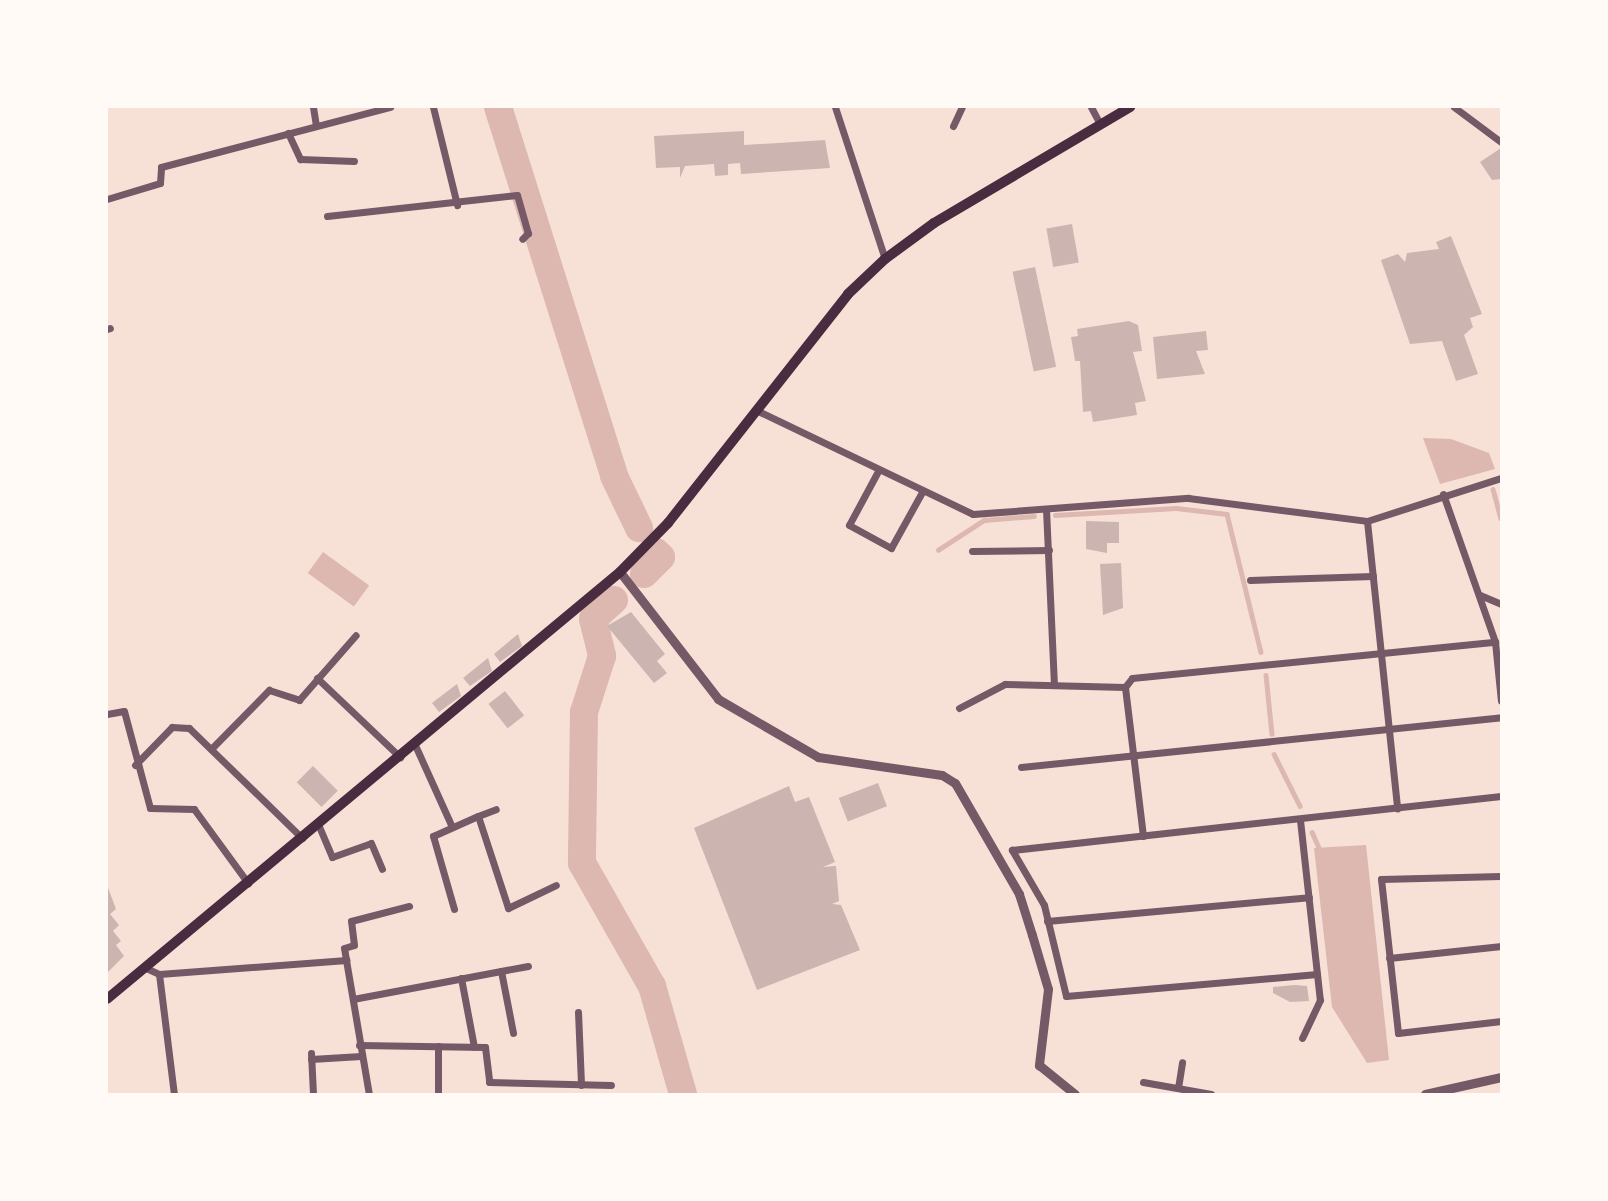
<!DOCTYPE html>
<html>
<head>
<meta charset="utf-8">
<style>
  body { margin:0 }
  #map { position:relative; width:1608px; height:1201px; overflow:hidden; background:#f7e1d7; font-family:Arial,sans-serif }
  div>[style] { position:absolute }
  .water>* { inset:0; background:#dcb8b0; transform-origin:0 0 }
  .stream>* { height:4.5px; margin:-2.25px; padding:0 2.25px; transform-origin:2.25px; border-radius:2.25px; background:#dcb8b0 }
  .river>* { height:28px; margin:-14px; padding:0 14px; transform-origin:14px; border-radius:14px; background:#dcb8b0 }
  .building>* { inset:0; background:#ccb4b1; transform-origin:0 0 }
  .minor>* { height:7px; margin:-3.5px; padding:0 3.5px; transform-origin:3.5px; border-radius:3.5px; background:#755966 }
  .tertiary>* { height:9px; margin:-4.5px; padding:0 4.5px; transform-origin:4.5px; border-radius:4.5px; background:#755966 }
  .secondary>* { height:10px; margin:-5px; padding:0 5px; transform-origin:5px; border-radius:5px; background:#4a2c40 }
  span { translate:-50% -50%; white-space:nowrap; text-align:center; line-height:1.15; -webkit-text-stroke:7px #fffaf5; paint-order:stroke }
  .frame { position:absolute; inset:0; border:108px solid #fffaf5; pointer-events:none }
</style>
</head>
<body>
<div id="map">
  <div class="water">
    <i style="clip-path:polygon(1423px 438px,1451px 439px,1489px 453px,1495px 469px,1440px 484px)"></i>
    <i style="left:323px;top:552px;width:57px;height:26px;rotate:36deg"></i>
    <i style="clip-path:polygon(1366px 845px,1389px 1060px,1367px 1063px,1332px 1007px,1314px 848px)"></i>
  </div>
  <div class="stream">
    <i style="left:1493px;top:489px;width:30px;rotate:75deg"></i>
    <i style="left:1055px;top:515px;width:121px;rotate:-3.3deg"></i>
    <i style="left:1176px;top:508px;width:51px;rotate:6.7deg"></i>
    <i style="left:1227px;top:514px;width:142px;rotate:76.2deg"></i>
    <i style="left:938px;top:550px;width:55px;rotate:-33.1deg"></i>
    <i style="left:984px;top:520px;width:50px;rotate:-4.6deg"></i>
    <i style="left:1266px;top:675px;width:59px;rotate:84.2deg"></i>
    <i style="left:1274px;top:754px;width:58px;rotate:63.4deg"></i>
    <i style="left:1312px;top:832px;width:17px;rotate:66deg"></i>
  </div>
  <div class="river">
    <i style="left:498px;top:107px;width:387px;rotate:72.5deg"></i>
    <i style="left:614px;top:476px;width:58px;rotate:64.3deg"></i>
    <i style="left:644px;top:574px;width:24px;rotate:-45deg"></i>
    <i style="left:661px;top:557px;width:7px;rotate:-135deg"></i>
    <i style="left:614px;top:600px;width:28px;rotate:138deg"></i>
    <i style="left:593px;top:619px;width:38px;rotate:76deg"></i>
    <i style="left:602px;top:656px;width:59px;rotate:107.8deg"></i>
    <i style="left:584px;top:712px;width:151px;rotate:90.8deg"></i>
    <i style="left:582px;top:863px;width:142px;rotate:60.4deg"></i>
    <i style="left:652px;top:986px;width:112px;rotate:74deg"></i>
  </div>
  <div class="building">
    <i style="clip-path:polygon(744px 131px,744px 145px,825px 140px,830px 168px,741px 174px,740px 163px,728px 164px,728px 175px,715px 176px,714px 164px,685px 166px,680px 178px,680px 167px,656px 168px,654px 136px)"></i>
    <i style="clip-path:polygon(1501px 148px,1501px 179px,1492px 180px,1480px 162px)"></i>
    <i style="left:1072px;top:224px;width:39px;height:26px;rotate:80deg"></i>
    <i style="clip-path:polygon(1451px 236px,1482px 314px,1470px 318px,1473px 327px,1464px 335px,1478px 374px,1456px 381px,1442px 341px,1410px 344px,1381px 260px,1398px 254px,1405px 262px,1407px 253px,1439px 249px,1436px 242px)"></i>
    <i style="left:1035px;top:267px;width:102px;height:23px;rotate:78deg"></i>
    <i style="clip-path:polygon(1129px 321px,1138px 325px,1142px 351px,1133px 352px,1146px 401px,1135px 403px,1137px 415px,1093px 422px,1091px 411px,1083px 412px,1080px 361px,1075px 361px,1071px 337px,1078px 336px,1077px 329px)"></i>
    <i style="clip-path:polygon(1206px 331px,1208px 350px,1196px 351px,1205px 374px,1157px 379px,1153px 337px)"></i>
    <i style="clip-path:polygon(1086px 521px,1119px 522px,1119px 543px,1107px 543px,1107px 553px,1086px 549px)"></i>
    <i style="clip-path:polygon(1121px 563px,1123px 608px,1103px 615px,1100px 564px)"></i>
    <i style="clip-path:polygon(631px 612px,665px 654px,657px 661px,667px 673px,654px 683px,607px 626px)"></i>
    <i style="clip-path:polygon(518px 634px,522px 646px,500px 662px,494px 654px)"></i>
    <i style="clip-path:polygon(488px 658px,492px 671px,470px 686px,463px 678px)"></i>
    <i style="clip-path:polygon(457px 684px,461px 696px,439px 712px,432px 703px)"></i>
    <i style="left:505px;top:691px;width:31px;height:21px;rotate:52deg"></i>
    <i style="left:313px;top:766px;width:35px;height:23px;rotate:45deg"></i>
    <i style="left:878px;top:783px;width:25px;height:42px;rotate:69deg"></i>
    <i style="clip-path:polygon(789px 786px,795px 802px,809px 797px,835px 862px,823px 867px,836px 866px,839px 901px,832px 904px,841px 905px,860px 950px,757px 990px,694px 828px)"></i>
    <i style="clip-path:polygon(107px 885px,116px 909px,110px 914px,119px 925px,113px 931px,121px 941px,116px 945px,124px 956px,107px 973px)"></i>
    <i style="clip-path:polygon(1294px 985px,1307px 986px,1309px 1001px,1290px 1002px,1273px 993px,1273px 987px)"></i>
  </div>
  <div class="minor">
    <i style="left:313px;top:107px;width:19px;rotate:81deg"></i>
    <i style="left:433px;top:107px;width:101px;rotate:76.2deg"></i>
    <i style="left:835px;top:107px;width:160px;rotate:71.8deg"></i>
    <i style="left:1091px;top:107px;width:19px;rotate:62deg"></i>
    <i style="left:1454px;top:107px;width:59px;rotate:36.7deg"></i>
    <i style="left:953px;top:126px;width:21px;rotate:-65deg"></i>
    <i style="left:288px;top:133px;width:29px;rotate:65deg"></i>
    <i style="left:300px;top:159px;width:54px;rotate:2.1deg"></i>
    <i style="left:107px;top:199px;width:55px;rotate:-16.8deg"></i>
    <i style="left:160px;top:183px;width:16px;rotate:-86deg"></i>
    <i style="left:161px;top:167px;width:237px;rotate:-14.7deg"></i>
    <i style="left:327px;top:216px;width:191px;rotate:-6.3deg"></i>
    <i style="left:517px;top:195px;width:40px;rotate:74deg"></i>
    <i style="left:528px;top:233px;width:8px;rotate:135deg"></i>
    <i style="left:107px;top:329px;width:3px;rotate:-18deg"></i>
    <i style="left:760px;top:412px;width:236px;rotate:25.6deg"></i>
    <i style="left:973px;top:514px;width:216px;rotate:-4.3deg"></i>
    <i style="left:1188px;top:498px;width:180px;rotate:7.3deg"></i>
    <i style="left:1367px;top:521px;width:141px;rotate:-17.8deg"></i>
    <i style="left:877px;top:473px;width:59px;rotate:118.3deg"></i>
    <i style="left:849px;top:525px;width:48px;rotate:28.7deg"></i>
    <i style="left:891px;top:548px;width:64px;rotate:-61deg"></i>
    <i style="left:1443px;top:494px;width:157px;rotate:70.6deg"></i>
    <i style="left:1495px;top:642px;width:59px;rotate:84.2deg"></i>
    <i style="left:1046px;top:509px;width:176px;rotate:87.4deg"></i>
    <i style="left:1367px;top:521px;width:289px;rotate:84deg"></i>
    <i style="left:972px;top:551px;width:77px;rotate:-0.7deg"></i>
    <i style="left:1250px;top:580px;width:123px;rotate:-1.9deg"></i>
    <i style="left:1480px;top:595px;width:23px;rotate:23deg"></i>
    <i style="left:317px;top:678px;width:115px;rotate:43.6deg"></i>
    <i style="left:959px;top:708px;width:52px;rotate:-27.6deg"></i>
    <i style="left:1005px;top:684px;width:120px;rotate:1.4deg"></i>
    <i style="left:107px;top:714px;width:17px;rotate:-10deg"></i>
    <i style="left:124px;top:711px;width:100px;rotate:75deg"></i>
    <i style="left:150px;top:808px;width:44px;rotate:1.3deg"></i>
    <i style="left:194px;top:809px;width:92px;rotate:53.9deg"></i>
    <i style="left:415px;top:745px;width:90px;rotate:65.7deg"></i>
    <i style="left:211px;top:749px;width:83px;rotate:-45.5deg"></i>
    <i style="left:269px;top:690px;width:32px;rotate:18deg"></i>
    <i style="left:299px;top:700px;width:86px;rotate:-48.8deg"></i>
    <i style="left:135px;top:765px;width:53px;rotate:-45.8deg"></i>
    <i style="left:172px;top:727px;width:17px;rotate:3deg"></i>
    <i style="left:189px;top:728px;width:158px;rotate:44.2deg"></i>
    <i style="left:1021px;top:767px;width:483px;rotate:-5.9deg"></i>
    <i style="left:478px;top:816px;width:19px;rotate:-21deg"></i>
    <i style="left:1300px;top:820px;width:181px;rotate:83.7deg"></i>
    <i style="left:1320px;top:1000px;width:42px;rotate:115.3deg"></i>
    <i style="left:318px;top:824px;width:36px;rotate:67deg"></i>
    <i style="left:332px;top:857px;width:41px;rotate:-19.7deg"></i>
    <i style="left:371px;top:843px;width:28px;rotate:67deg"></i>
    <i style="left:1143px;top:836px;width:150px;rotate:-96.9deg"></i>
    <i style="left:1125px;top:687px;width:11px;rotate:-52deg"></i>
    <i style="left:1132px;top:678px;width:365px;rotate:-5.7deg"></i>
    <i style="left:1501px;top:876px;width:120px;rotate:178.6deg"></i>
    <i style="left:1381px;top:879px;width:155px;rotate:83.7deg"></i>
    <i style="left:1398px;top:1033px;width:104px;rotate:-6.6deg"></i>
    <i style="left:454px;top:909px;width:76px;rotate:-106deg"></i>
    <i style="left:433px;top:836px;width:49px;rotate:-24deg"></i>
    <i style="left:478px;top:816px;width:97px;rotate:71.9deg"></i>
    <i style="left:508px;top:908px;width:53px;rotate:-25.6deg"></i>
    <i style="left:1047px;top:921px;width:263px;rotate:-5.2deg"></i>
    <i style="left:1389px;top:958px;width:113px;rotate:-6.1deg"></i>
    <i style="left:346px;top:960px;width:12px;rotate:-99deg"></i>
    <i style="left:344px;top:948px;width:10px;rotate:-17deg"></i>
    <i style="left:354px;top:945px;width:24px;rotate:-97deg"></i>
    <i style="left:351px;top:921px;width:60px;rotate:-14.5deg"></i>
    <i style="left:146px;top:968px;width:14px;rotate:25deg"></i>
    <i style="left:159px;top:974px;width:121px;rotate:82.9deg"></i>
    <i style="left:501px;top:971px;width:63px;rotate:79deg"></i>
    <i style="left:159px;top:974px;width:188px;rotate:-4.3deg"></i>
    <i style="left:346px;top:960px;width:136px;rotate:80.3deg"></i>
    <i style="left:1317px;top:974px;width:252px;rotate:175deg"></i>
    <i style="left:1066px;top:996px;width:94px;rotate:-103.6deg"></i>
    <i style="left:1044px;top:905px;width:64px;rotate:-120.2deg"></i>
    <i style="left:1012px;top:850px;width:492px;rotate:-6.3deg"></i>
    <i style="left:461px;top:978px;width:70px;rotate:79.3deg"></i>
    <i style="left:353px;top:999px;width:178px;rotate:-10.7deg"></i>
    <i style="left:578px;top:1012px;width:73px;rotate:87.6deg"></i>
    <i style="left:359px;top:1045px;width:126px;rotate:0.9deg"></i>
    <i style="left:485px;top:1047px;width:35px;rotate:83deg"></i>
    <i style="left:489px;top:1082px;width:122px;rotate:1.4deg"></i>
    <i style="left:438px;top:1046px;width:48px;rotate:90deg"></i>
    <i style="left:311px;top:1053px;width:41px;rotate:87.2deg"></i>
    <i style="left:311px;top:1059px;width:50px;rotate:-3.4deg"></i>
    <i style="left:1143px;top:1082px;width:69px;rotate:10deg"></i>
    <i style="left:1178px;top:1088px;width:26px;rotate:-81deg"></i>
  </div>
  <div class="tertiary">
    <i style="left:620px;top:572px;width:160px;rotate:52.3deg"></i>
    <i style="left:718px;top:699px;width:116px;rotate:30.1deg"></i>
    <i style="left:818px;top:757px;width:125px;rotate:8.3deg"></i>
    <i style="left:942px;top:775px;width:15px;rotate:32deg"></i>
    <i style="left:955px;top:783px;width:128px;rotate:60deg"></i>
    <i style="left:1019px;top:894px;width:43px;rotate:72.4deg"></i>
    <i style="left:1032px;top:935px;width:56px;rotate:73.5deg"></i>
    <i style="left:1048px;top:989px;width:77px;rotate:96.8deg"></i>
    <i style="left:1039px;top:1065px;width:46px;rotate:38.9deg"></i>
    <i style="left:1425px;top:1094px;width:78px;rotate:-12.6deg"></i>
  </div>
  <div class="secondary">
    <i style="left:107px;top:999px;width:667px;rotate:-39.77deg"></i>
    <i style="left:620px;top:572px;width:69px;rotate:-45.6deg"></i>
    <i style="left:668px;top:523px;width:291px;rotate:-51.8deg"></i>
    <i style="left:848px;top:294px;width:51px;rotate:-43.4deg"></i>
    <i style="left:885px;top:259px;width:61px;rotate:-36.3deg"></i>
    <i style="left:934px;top:223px;width:228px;rotate:-30.6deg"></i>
  </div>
  <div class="frame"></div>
</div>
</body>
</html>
